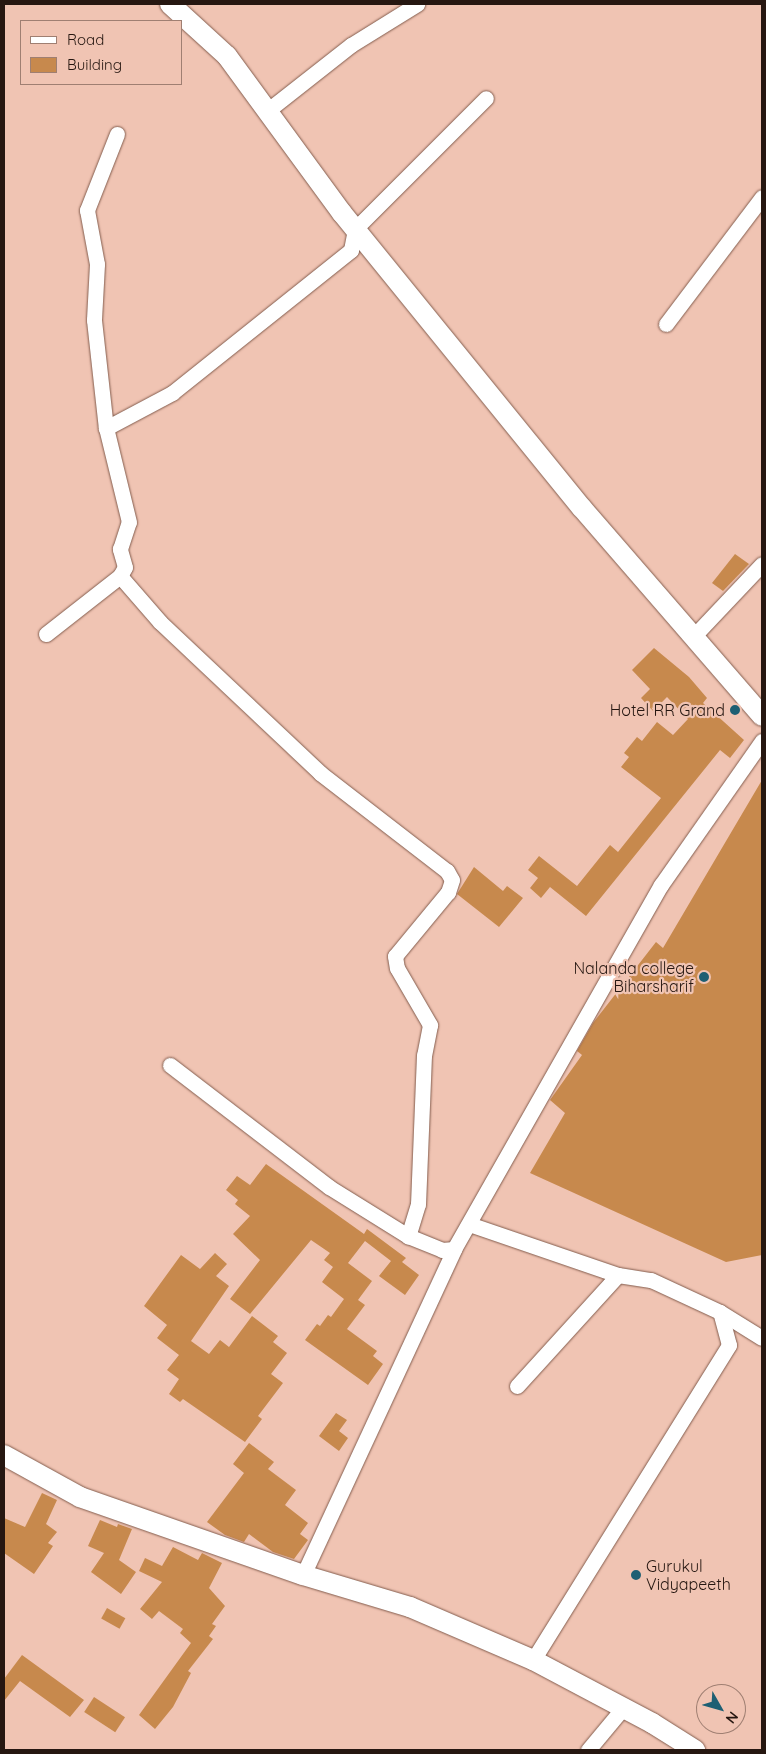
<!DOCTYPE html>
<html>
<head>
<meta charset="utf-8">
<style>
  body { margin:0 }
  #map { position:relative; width:766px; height:1754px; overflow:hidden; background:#f0c4b3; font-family:Quicksand,sans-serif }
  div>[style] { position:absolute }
  .building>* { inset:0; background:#c7894d; transform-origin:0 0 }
  .roads { filter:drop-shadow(0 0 1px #835d4e) drop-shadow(0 0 1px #835d4e) }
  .minor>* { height:15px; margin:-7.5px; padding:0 7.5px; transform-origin:7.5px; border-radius:7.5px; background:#fff }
  .secondary>* { height:20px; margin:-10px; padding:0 10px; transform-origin:10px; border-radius:10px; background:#fff }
  .dots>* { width:14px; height:14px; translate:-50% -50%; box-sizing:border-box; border:2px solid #f0c4b3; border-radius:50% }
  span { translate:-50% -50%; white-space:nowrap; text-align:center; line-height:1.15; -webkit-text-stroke:4.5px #f0c4b3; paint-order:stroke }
  .poi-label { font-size:16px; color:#261711 }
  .right { translate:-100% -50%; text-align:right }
  .left { translate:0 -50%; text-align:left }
  .frame { position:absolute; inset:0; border:5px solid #261711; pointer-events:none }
  .legend { position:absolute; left:20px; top:20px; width:162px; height:65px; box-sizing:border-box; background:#f0c4b3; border:1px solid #9f7f72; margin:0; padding:6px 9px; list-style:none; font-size:15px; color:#261711 }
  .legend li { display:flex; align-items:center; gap:10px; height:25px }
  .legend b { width:25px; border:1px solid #9f7f72 }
  .north { position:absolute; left:696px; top:1684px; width:50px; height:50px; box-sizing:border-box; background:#f0c4b3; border:1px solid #9f7f72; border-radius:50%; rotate:128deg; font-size:14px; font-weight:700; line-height:20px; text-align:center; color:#261711 }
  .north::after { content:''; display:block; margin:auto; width:18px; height:22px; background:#1e5f73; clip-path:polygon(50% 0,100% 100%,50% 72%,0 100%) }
</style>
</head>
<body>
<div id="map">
  <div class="building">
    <i style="clip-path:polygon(735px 554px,749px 564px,723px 591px,712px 583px)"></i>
    <i style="clip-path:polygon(654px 648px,689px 677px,707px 698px,703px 703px,744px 740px,730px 758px,720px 750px,586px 916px,550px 887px,541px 898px,530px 888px,538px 878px,528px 870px,539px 856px,577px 886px,610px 845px,618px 852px,661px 798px,621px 767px,629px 757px,624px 753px,637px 737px,642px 741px,657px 722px,673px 735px,688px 719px,667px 697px,653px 711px,641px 698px,650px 689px,632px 670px)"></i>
    <i style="clip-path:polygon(762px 780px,762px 1255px,726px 1262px,530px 1173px,565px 1113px,550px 1100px,582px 1055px,577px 1051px,593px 1023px,656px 942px,663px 948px)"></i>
    <i style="clip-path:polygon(474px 867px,503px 891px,507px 886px,523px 898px,499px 927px,457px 894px)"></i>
    <i style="clip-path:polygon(266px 1164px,364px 1234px,367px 1229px,406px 1258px,402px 1262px,419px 1275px,405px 1295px,379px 1276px,391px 1261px,365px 1241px,348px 1263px,372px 1281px,358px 1300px,365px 1305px,347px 1329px,377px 1351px,373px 1356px,383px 1364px,368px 1385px,305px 1340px,317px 1324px,320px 1326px,328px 1315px,331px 1317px,344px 1299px,322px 1282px,333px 1267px,324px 1260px,330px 1253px,311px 1240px,250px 1314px,230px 1299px,260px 1260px,233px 1234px,250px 1216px,235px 1204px,238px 1200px,226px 1190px,237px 1176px,250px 1185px)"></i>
    <i style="clip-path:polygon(215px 1253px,227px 1264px,216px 1276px,229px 1286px,191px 1341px,209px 1354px,220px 1340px,229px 1347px,252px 1316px,278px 1336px,273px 1342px,287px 1353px,271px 1374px,283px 1383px,258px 1416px,262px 1419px,245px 1442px,183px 1399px,180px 1402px,169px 1394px,179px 1379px,167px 1370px,179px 1355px,157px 1338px,167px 1325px,144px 1306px,181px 1255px,200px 1269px)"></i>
    <i style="clip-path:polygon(336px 1413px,347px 1420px,339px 1431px,348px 1438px,339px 1451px,319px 1436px)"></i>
    <i style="clip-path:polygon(249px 1443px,274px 1462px,268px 1469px,296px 1490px,285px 1505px,308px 1523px,300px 1534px,308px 1540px,294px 1559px,273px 1552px,249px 1534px,244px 1542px,225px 1535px,207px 1522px,244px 1473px,233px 1464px)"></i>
    <i style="clip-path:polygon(42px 1493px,57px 1500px,46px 1524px,57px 1532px,48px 1543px,53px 1546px,34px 1574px,4px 1553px,4px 1518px,25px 1527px)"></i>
    <i style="clip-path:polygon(100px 1520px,117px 1527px,118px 1524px,132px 1529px,119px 1560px,136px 1572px,121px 1594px,91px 1572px,104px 1553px,88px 1546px)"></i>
    <i style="clip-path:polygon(173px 1547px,198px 1560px,202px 1553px,222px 1563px,209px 1588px,225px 1606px,212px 1624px,216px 1626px,209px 1636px,213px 1639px,188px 1671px,191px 1673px,173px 1707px,155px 1729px,139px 1715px,191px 1643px,180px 1633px,183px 1629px,159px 1611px,152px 1619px,140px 1609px,162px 1582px,139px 1571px,145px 1558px,162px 1566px)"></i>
    <i style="left:107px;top:1608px;width:21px;height:12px;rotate:29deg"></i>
    <i style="clip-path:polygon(22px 1655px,84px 1700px,70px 1717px,20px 1681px,4px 1701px,4px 1679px)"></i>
    <i style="left:94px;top:1697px;width:37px;height:18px;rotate:33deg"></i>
  </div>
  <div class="roads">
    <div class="minor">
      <i style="left:267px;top:111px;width:107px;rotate:-38.2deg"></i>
      <i style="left:351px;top:45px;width:78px;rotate:-31.8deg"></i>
      <i style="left:117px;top:134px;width:82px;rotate:111.5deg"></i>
      <i style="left:87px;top:210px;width:55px;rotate:79.5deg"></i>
      <i style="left:97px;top:264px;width:56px;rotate:93.1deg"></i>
      <i style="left:94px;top:320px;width:109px;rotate:83.7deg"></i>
      <i style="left:106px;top:428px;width:75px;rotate:-27.9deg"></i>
      <i style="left:172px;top:393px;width:229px;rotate:-38.6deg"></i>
      <i style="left:351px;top:250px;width:21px;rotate:-79deg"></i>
      <i style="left:355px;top:229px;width:185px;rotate:-45deg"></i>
      <i style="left:666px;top:324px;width:159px;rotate:-52.9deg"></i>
      <i style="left:120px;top:576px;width:61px;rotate:49deg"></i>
      <i style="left:160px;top:622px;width:220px;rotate:43.3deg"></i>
      <i style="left:320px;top:773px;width:160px;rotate:37.7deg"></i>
      <i style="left:447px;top:871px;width:10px;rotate:61deg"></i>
      <i style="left:452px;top:880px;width:13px;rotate:108deg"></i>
      <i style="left:448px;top:892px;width:83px;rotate:129.6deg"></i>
      <i style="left:395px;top:956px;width:12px;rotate:81deg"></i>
      <i style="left:397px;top:968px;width:66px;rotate:59.9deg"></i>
      <i style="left:430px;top:1025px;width:31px;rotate:101deg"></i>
      <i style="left:424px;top:1055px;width:149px;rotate:92.3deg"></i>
      <i style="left:418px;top:1204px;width:34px;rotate:107deg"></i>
      <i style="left:46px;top:634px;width:94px;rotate:-38.1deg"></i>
      <i style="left:120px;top:576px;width:10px;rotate:-61deg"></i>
      <i style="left:125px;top:567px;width:19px;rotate:-106deg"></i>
      <i style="left:120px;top:549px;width:28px;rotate:-72deg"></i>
      <i style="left:129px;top:522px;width:97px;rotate:-103.7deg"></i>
      <i style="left:693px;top:637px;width:100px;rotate:-46.6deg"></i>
      <i style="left:170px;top:1065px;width:200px;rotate:37.5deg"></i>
      <i style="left:329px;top:1187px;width:93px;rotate:31.8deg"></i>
      <i style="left:408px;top:1236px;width:37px;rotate:22deg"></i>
      <i style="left:442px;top:1250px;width:12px;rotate:-5deg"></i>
      <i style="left:454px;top:1249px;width:419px;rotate:-60.4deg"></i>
      <i style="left:661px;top:885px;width:176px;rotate:-55deg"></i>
      <i style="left:469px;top:1224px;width:157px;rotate:18.9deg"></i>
      <i style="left:618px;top:1275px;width:33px;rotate:9deg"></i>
      <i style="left:651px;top:1280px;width:76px;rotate:24.9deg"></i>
      <i style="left:720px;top:1312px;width:49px;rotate:31.8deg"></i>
      <i style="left:517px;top:1386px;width:150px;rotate:-47.7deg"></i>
      <i style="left:303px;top:1575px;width:359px;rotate:-65.1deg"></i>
      <i style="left:533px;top:1660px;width:371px;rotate:-58.1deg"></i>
      <i style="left:729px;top:1345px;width:34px;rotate:-105deg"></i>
      <i style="left:588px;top:1750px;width:55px;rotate:-50.2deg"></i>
    </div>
    <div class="secondary">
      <i style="left:170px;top:4px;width:77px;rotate:42.4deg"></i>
      <i style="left:227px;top:56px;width:195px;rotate:53.8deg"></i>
      <i style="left:342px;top:213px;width:380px;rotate:50.9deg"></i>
      <i style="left:582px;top:508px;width:275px;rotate:49.1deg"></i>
      <i style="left:4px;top:1455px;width:87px;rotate:28.9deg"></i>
      <i style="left:80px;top:1497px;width:236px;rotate:19.3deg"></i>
      <i style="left:303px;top:1575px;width:112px;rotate:16.7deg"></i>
      <i style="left:410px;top:1607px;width:134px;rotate:23.3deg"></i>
      <i style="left:533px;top:1660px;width:135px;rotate:27.9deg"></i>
      <i style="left:652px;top:1723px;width:51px;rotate:32.1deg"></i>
    </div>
  </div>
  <div class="dots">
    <i style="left:735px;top:710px;background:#1e5f73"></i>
    <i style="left:704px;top:977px;background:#1e5f73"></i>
    <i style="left:636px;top:1575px;background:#1e5f73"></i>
  </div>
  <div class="poi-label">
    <span class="right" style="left:725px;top:710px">Hotel RR Grand</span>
    <span class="right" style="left:694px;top:977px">Nalanda college<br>Biharsharif</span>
    <span class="left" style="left:646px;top:1575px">Gurukul<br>Vidyapeeth</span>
  </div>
  <div class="frame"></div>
  <ul class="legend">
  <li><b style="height:6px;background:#fff"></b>Road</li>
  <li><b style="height:14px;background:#c7894d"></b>Building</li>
  </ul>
  <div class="north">N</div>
</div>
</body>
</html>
